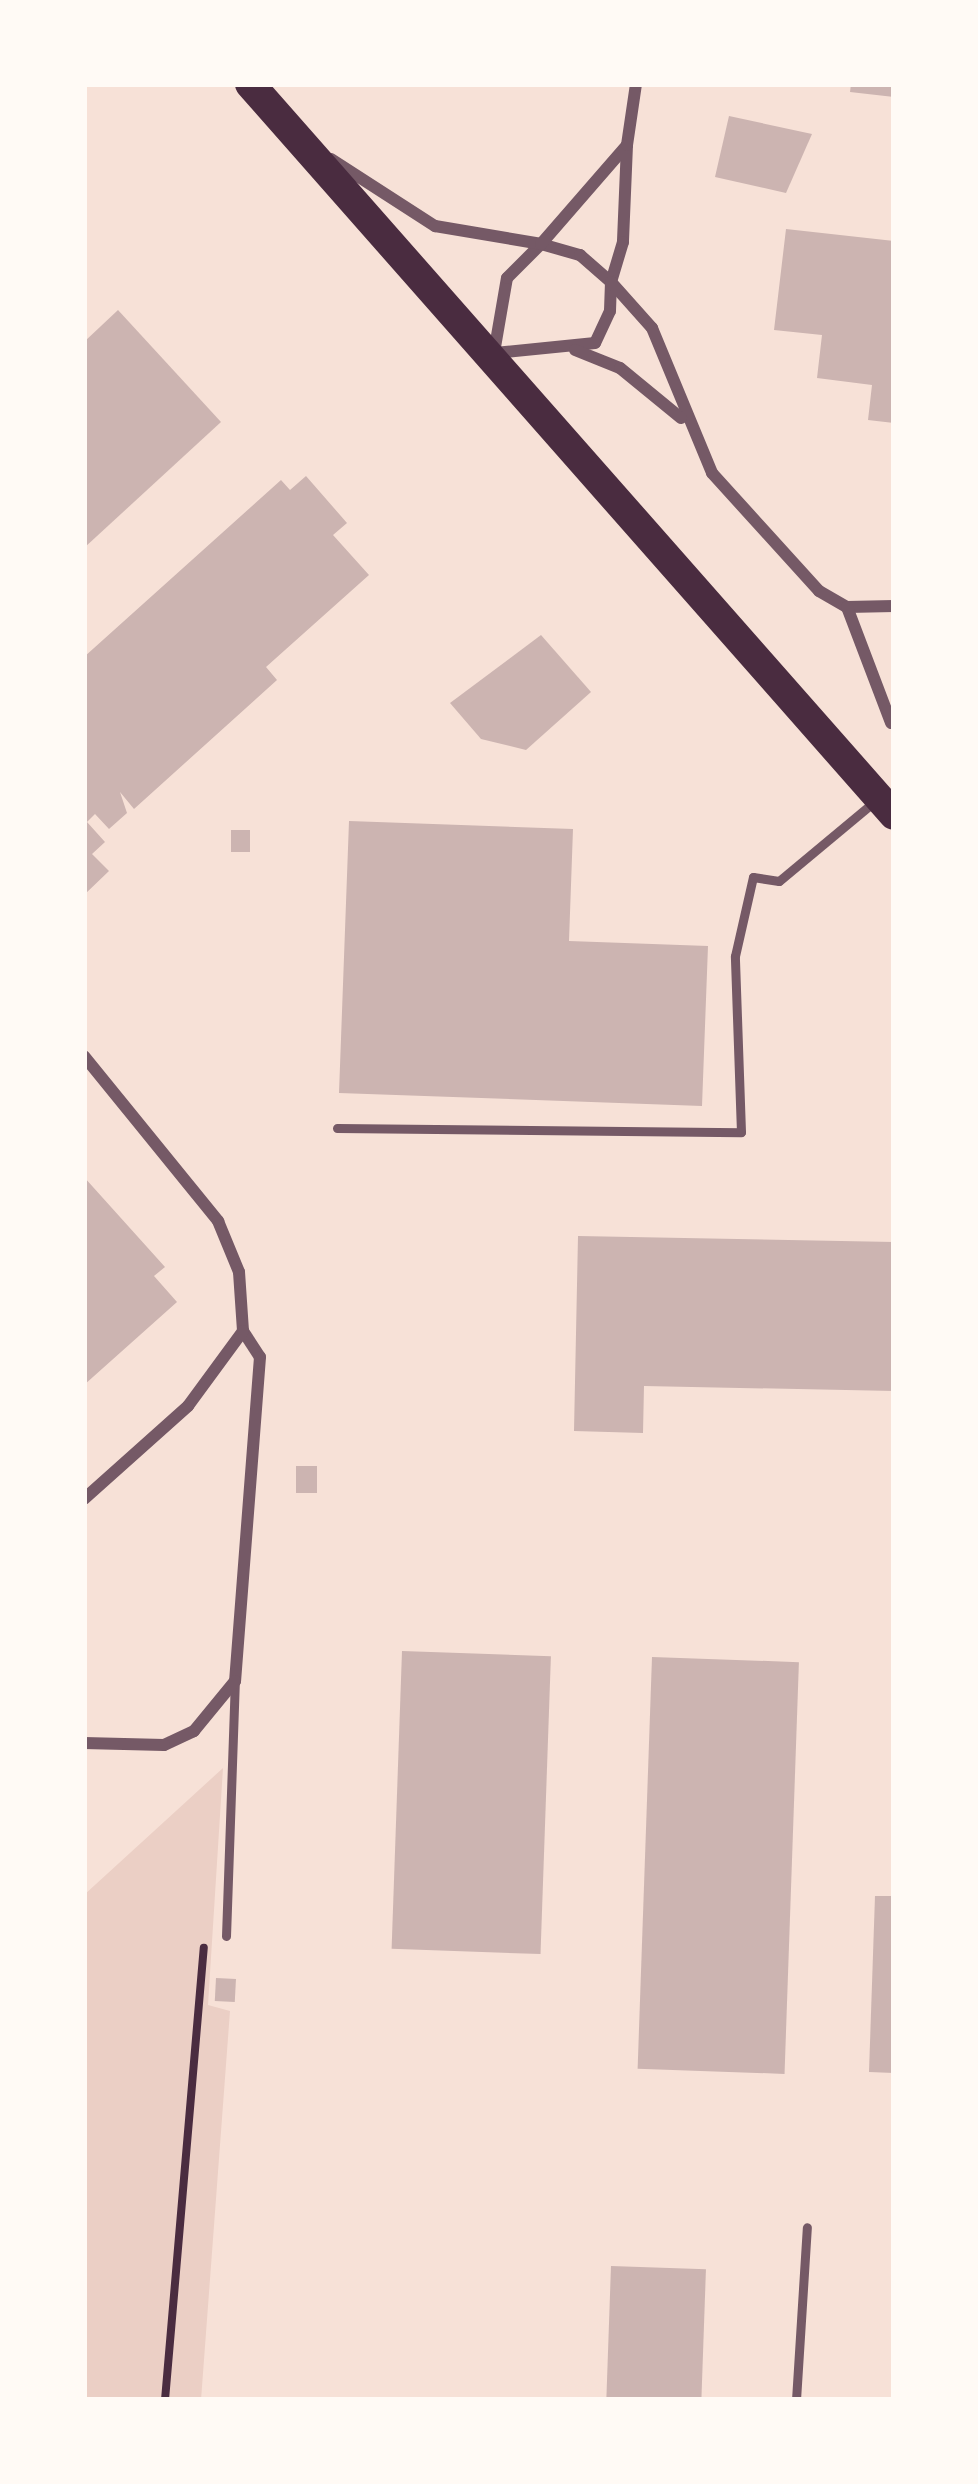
<!DOCTYPE html>
<html>
<head>
<meta charset="utf-8">
<style>
  body { margin:0 }
  #map { position:relative; width:978px; height:2484px; overflow:hidden; background:#f7e1d7; font-family:"DM Sans",sans-serif }
  div>[style] { position:absolute }
  .green>* { inset:0; background:#ebcfc5 }
  .building>* { inset:0; background:#ccb4b1; transform-origin:0 0 }
  .path>* { height:8px; margin:-4px; padding:0 4px; transform-origin:4px; border-radius:4px; background:#4a2c40 }
  .service>* { height:9px; margin:-4.5px; padding:0 4.5px; transform-origin:4.5px; border-radius:4.5px; background:#755966 }
  .minor>* { height:12px; margin:-6px; padding:0 6px; transform-origin:6px; border-radius:6px; background:#755966 }
  .primary>* { height:30px; margin:-15px; padding:0 15px; transform-origin:15px; border-radius:15px; background:#4a2c40 }
  span { translate:-50% -50%; white-space:nowrap; text-align:center; line-height:1.15; -webkit-text-stroke:10px #fffaf5; paint-order:stroke }
  .frame { position:absolute; inset:0; border:87px solid #fffaf5; pointer-events:none }
</style>
</head>
<body>
<div id="map">
  <div class="green">
    <i style="clip-path:polygon(223px 1768px,208px 2005px,230px 2011px,201px 2400px,84px 2400px,84px 1895px)"></i>
  </div>
  <div class="building">
    <i style="clip-path:polygon(851px 84px,894px 84px,894px 97px,850px 92px)"></i>
    <i style="clip-path:polygon(729px 116px,812px 134px,786px 193px,715px 177px)"></i>
    <i style="clip-path:polygon(786px 229px,894px 241px,894px 423px,868px 420px,872px 385px,817px 378px,822px 335px,774px 330px)"></i>
    <i style="clip-path:polygon(118px 310px,221px 422px,84px 548px,84px 342px)"></i>
    <i style="clip-path:polygon(306px 476px,347px 523px,333px 535px,369px 575px,266px 667px,277px 680px,134px 809px,120px 792px,127px 813px,109px 829px,95px 814px,87px 822px,105px 842px,92px 854px,109px 871px,84px 895px,84px 657px,281px 480px,290px 490px)"></i>
    <i style="clip-path:polygon(541px 635px,591px 692px,526px 750px,481px 739px,450px 703px)"></i>
    <i style="clip-path:polygon(349px 821px,573px 829px,569px 941px,708px 946px,702px 1106px,339px 1093px)"></i>
    <i style="left:231px;top:830px;width:19px;height:22px"></i>
    <i style="clip-path:polygon(84px 1177px,165px 1267px,154px 1276px,177px 1302px,84px 1385px)"></i>
    <i style="clip-path:polygon(578px 1236px,894px 1242px,894px 1391px,644px 1386px,643px 1433px,574px 1431px)"></i>
    <i style="left:296px;top:1466px;width:21px;height:27px"></i>
    <i style="left:402px;top:1651px;width:149px;height:298px;rotate:2deg"></i>
    <i style="left:652px;top:1657px;width:147px;height:412px;rotate:2deg"></i>
    <i style="clip-path:polygon(875px 1896px,894px 1896px,894px 2073px,869px 2072px)"></i>
    <i style="left:216px;top:1978px;width:20px;height:23px;rotate:3deg"></i>
    <i style="left:611px;top:2266px;width:95px;height:134px;rotate:2deg"></i>
  </div>
  <div class="path">
    <i style="left:165px;top:2400px;width:454px;rotate:-85.1deg"></i>
  </div>
  <div class="service">
    <i style="left:337px;top:1128px;width:404px;rotate:0.6deg"></i>
    <i style="left:741px;top:1132px;width:176px;rotate:-92deg"></i>
    <i style="left:735px;top:956px;width:81px;rotate:-77.2deg"></i>
    <i style="left:753px;top:877px;width:26px;rotate:9deg"></i>
    <i style="left:779px;top:881px;width:125px;rotate:-39.8deg"></i>
    <i style="left:226px;top:1936px;width:255px;rotate:-88deg"></i>
    <i style="left:796px;top:2400px;width:173px;rotate:-86.4deg"></i>
  </div>
  <div class="minor">
    <i style="left:627px;top:145px;width:97px;rotate:92.4deg"></i>
    <i style="left:623px;top:242px;width:42px;rotate:106.7deg"></i>
    <i style="left:611px;top:282px;width:29px;rotate:92deg"></i>
    <i style="left:610px;top:311px;width:35px;rotate:115deg"></i>
    <i style="left:595px;top:343px;width:101px;rotate:174.3deg"></i>
    <i style="left:494px;top:353px;width:76px;rotate:-80.2deg"></i>
    <i style="left:507px;top:278px;width:48px;rotate:-45deg"></i>
    <i style="left:541px;top:244px;width:41px;rotate:15.8deg"></i>
    <i style="left:580px;top:255px;width:41px;rotate:41.1deg"></i>
    <i style="left:611px;top:282px;width:62px;rotate:48.3deg"></i>
    <i style="left:652px;top:328px;width:157px;rotate:67.5deg"></i>
    <i style="left:712px;top:473px;width:159px;rotate:47.8deg"></i>
    <i style="left:819px;top:591px;width:32px;rotate:30deg"></i>
    <i style="left:847px;top:607px;width:47px;rotate:-1.2deg"></i>
    <i style="left:331px;top:159px;width:124px;rotate:32.8deg"></i>
    <i style="left:435px;top:226px;width:108px;rotate:9.6deg"></i>
    <i style="left:541px;top:244px;width:131px;rotate:-49deg"></i>
    <i style="left:627px;top:145px;width:62px;rotate:-81.6deg"></i>
    <i style="left:575px;top:350px;width:48px;rotate:21.8deg"></i>
    <i style="left:620px;top:368px;width:79px;rotate:39.3deg"></i>
    <i style="left:847px;top:607px;width:124px;rotate:69.2deg"></i>
    <i style="left:84px;top:1056px;width:213px;rotate:50.9deg"></i>
    <i style="left:218px;top:1221px;width:55px;rotate:67.6deg"></i>
    <i style="left:239px;top:1272px;width:59px;rotate:86.1deg"></i>
    <i style="left:243px;top:1331px;width:31px;rotate:57deg"></i>
    <i style="left:260px;top:1357px;width:325px;rotate:94.4deg"></i>
    <i style="left:235px;top:1681px;width:65px;rotate:129.4deg"></i>
    <i style="left:194px;top:1731px;width:33px;rotate:155deg"></i>
    <i style="left:164px;top:1745px;width:80px;rotate:-178.6deg"></i>
    <i style="left:84px;top:1499px;width:140px;rotate:-41.8deg"></i>
    <i style="left:188px;top:1406px;width:93px;rotate:-53.7deg"></i>
  </div>
  <div class="primary">
    <i style="left:250px;top:84px;width:974px;rotate:48.62deg"></i>
  </div>
  <div class="frame"></div>
</div>
</body>
</html>
